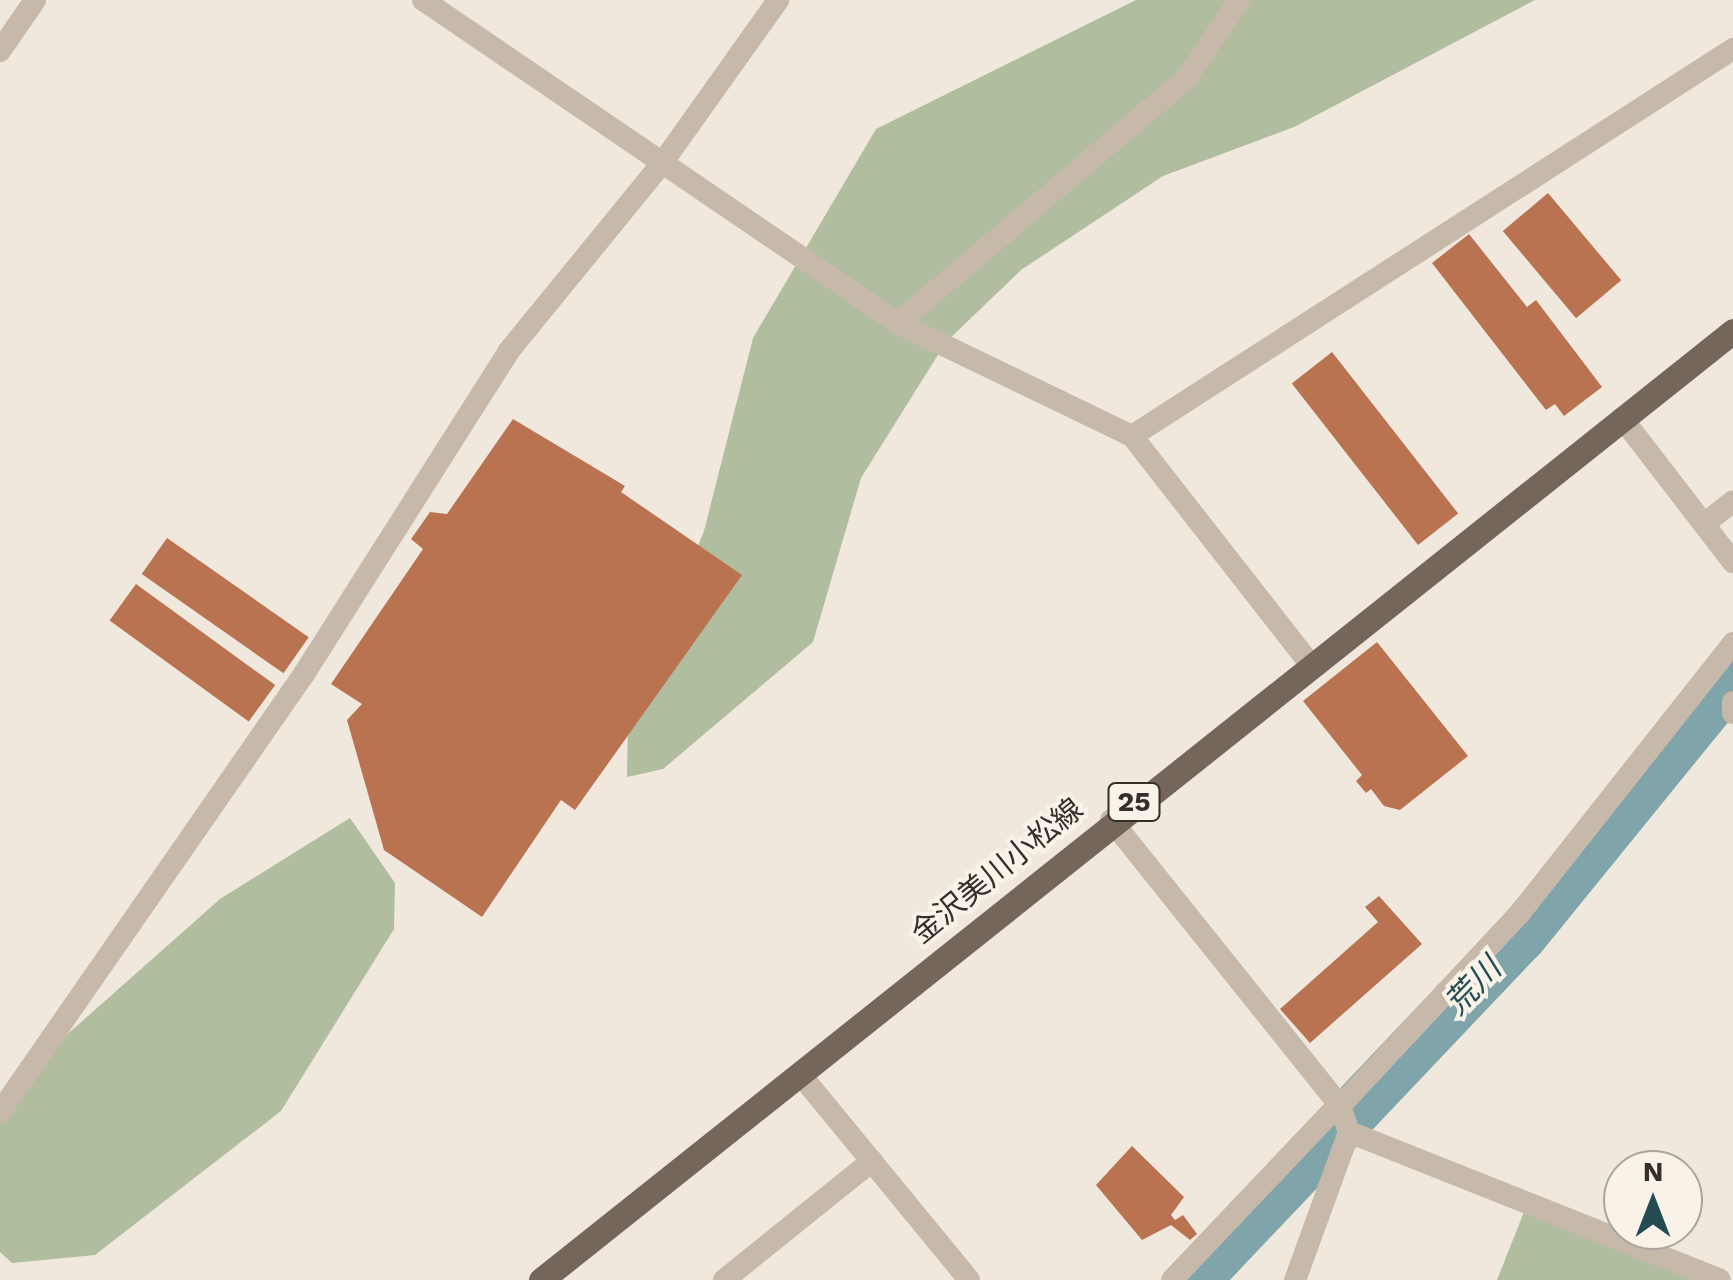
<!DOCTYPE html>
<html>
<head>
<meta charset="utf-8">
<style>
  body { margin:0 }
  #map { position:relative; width:1733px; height:1280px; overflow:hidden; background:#f0e8dd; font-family:"Work Sans","Noto Sans JP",sans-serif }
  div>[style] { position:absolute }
  .green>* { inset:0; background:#b0bd9e }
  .river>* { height:52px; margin:-26px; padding:0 26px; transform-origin:26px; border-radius:26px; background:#7fa4aa }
  .building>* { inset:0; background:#ba7351; transform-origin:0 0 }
  .street>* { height:22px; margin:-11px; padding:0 11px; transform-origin:11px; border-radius:11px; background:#c6b9aa }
  .primary>* { height:25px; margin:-12.5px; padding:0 12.5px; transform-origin:12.5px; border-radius:12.5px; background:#75665b }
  span { translate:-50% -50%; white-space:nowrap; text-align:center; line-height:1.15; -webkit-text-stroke:8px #f8f2e9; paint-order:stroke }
  .shield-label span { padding:2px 8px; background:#f8f2e9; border:2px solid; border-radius:8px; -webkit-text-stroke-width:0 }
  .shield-label { font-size:28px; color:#352e29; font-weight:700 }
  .street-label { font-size:30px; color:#352e29 }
  .water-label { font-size:32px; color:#234b52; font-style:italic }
  .north { position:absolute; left:1603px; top:1150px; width:100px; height:100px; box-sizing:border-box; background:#f8f2e9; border:2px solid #aaa49c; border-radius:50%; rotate:0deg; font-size:28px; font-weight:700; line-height:40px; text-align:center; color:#352e29 }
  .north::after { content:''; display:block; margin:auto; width:35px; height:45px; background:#234b52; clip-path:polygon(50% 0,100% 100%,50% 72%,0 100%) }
</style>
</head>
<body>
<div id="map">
  <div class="green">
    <i style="clip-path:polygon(1136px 0,1535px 0,1294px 127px,1163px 176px,1021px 270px,946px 342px,861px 478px,813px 642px,663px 769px,627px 777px,628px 722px,704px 531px,753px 338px,876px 129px)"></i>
    <i style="clip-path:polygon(350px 818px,395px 883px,394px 929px,281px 1111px,95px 1255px,12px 1263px,0 1252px,0 1094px,220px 899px)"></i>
    <i style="clip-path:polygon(1524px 1212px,1701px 1280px,1497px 1280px)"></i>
  </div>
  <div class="river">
    <i style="left:1194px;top:1280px;width:473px;rotate:-46.5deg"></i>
    <i style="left:1520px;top:937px;width:338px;rotate:-50.9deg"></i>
  </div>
  <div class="building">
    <i style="left:1548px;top:193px;width:114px;height:59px;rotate:50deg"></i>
    <i style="clip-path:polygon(1469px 234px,1527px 307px,1536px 300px,1602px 387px,1564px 416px,1555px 404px,1546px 410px,1432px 263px)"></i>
    <i style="left:1332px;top:352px;width:205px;height:51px;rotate:52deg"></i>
    <i style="clip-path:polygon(513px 419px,625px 486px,621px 492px,742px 575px,575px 810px,561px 800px,482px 917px,384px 850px,347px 720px,362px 704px,331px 684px,423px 549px,411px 539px,430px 512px,447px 514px)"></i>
    <i style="left:167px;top:538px;width:173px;height:44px;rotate:35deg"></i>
    <i style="left:136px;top:584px;width:172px;height:45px;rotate:36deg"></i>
    <i style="clip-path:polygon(1377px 642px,1468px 756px,1400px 810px,1384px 806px,1371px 789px,1366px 793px,1356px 781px,1362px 775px,1303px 701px)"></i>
    <i style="clip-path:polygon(1379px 896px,1422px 944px,1310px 1043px,1280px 1009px,1378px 922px,1365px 907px)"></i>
    <i style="clip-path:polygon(1132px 1146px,1184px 1197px,1171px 1215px,1175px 1220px,1183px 1215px,1197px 1234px,1190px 1240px,1171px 1225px,1142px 1240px,1096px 1185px)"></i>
  </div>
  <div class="street">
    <i style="left:423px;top:0;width:574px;rotate:34.22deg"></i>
    <i style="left:898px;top:323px;width:260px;rotate:25.8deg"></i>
    <i style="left:1132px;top:436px;width:289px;rotate:52deg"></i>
    <i style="left:0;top:51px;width:62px;rotate:-55.5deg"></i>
    <i style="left:898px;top:323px;width:377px;rotate:-40.3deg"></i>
    <i style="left:1186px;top:79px;width:95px;rotate:-56.1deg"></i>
    <i style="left:1622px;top:418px;width:182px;rotate:52.4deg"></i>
    <i style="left:1132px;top:436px;width:715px;rotate:-32.78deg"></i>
    <i style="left:1704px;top:524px;width:37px;rotate:-38deg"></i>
    <i style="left:1733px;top:702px;width:11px;rotate:90deg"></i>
    <i style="left:1111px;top:820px;width:366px;rotate:51.3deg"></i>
    <i style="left:1340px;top:1106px;width:28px;rotate:71deg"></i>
    <i style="left:1349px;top:1132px;width:158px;rotate:110deg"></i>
    <i style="left:800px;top:1074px;width:266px;rotate:50.6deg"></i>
    <i style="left:1340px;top:1106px;width:264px;rotate:-47deg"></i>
    <i style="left:1520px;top:913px;width:344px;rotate:-51.7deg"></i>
    <i style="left:0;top:1112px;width:533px;rotate:-55.24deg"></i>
    <i style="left:304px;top:674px;width:381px;rotate:-57.6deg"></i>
    <i style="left:508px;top:352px;width:245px;rotate:-50.8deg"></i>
    <i style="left:663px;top:162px;width:199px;rotate:-54.6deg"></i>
    <i style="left:1349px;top:1132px;width:399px;rotate:21.7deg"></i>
    <i style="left:724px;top:1280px;width:190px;rotate:-38.8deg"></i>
    <i style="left:1172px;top:1280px;width:243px;rotate:-46.5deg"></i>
  </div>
  <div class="primary">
    <i style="left:541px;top:1280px;width:1524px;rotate:-38.52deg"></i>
  </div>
  <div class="shield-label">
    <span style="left:1134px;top:802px">25</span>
  </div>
  <div class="street-label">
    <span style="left:997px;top:871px;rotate:-39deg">金沢美川小松線</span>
  </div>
  <div class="water-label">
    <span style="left:1473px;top:986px;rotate:-46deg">荒川</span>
  </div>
  <div class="north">N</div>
</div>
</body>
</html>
